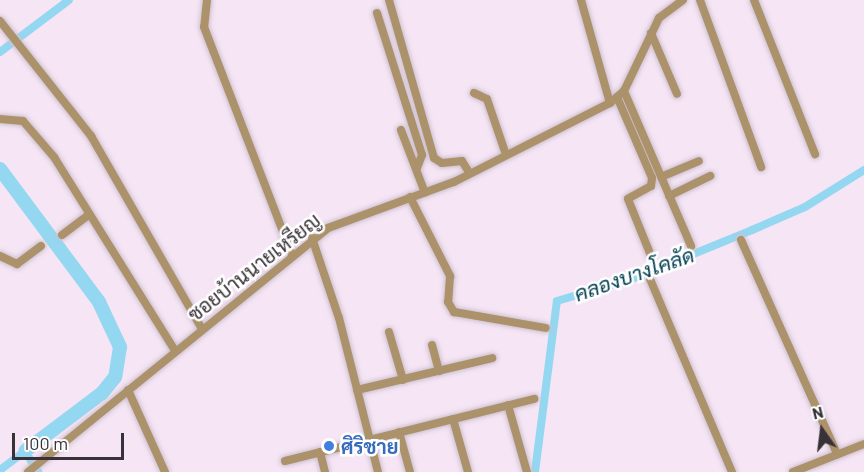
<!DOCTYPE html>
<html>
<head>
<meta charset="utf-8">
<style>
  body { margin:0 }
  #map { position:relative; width:864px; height:472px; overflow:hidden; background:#f5e5f5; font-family:Barlow,Sarabun,sans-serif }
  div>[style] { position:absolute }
  .canal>* { height:8px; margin:-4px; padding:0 4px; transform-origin:4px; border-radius:4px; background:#93d7f1 }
  .river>* { height:14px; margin:-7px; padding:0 7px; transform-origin:7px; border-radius:7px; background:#93d7f1 }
  .roads { filter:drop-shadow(0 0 2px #cfc1cf) drop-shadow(0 0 2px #cfc1cf) }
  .minor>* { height:8px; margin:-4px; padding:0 4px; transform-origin:4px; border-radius:4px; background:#ab926b }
  .dots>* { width:16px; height:16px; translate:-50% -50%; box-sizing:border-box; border:3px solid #fff; border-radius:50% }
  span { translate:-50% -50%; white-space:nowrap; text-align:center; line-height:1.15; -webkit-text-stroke:5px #fff; paint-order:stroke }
  .street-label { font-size:20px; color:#383238 }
  .shop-label { font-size:20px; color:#366cbe; font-weight:700 }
  .left { translate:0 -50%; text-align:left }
  .water-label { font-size:21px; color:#003e50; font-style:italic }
  .north { position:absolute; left:792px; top:400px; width:60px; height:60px; -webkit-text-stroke:4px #fff; paint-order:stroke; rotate:346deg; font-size:16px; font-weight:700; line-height:24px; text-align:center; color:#383238 }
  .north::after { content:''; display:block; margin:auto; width:21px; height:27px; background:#383238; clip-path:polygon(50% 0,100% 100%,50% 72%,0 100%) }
  .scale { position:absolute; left:12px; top:433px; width:112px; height:27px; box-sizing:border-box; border:3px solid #383238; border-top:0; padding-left:8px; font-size:18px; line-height:21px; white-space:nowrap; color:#383238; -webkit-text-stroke:4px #fff; paint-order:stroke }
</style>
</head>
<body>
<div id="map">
  <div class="canal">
    <i style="left:0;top:52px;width:86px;rotate:-37deg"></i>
    <i style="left:0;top:470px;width:31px;rotate:-37deg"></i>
    <i style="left:25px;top:451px;width:25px;rotate:58deg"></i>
    <i style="left:535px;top:472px;width:172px;rotate:-82.7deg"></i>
    <i style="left:557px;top:301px;width:84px;rotate:-16.7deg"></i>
    <i style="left:637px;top:277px;width:124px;rotate:-22.2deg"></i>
    <i style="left:752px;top:230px;width:58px;rotate:-23.5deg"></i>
    <i style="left:805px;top:207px;width:70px;rotate:-32.1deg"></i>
  </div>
  <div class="river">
    <i style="left:0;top:169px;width:166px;rotate:53.3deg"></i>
    <i style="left:99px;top:302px;width:50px;rotate:65deg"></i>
    <i style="left:120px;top:347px;width:30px;rotate:99deg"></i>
    <i style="left:115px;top:377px;width:21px;rotate:129deg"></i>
    <i style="left:102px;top:393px;width:96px;rotate:143deg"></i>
  </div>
  <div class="roads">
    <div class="minor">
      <i style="left:207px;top:0;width:27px;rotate:96deg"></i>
      <i style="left:204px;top:27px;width:244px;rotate:68.9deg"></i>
      <i style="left:389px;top:0;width:164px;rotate:74.1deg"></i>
      <i style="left:434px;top:158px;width:9px;rotate:32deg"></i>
      <i style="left:442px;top:163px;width:20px;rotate:-6deg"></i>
      <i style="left:462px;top:161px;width:13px;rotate:58deg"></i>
      <i style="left:581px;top:0;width:107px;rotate:74.3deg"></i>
      <i style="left:700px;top:0;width:178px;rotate:69.9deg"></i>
      <i style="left:754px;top:0;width:166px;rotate:68.4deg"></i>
      <i style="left:377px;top:13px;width:149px;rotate:72.4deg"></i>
      <i style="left:422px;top:155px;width:14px;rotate:111deg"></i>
      <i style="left:0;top:21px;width:147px;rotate:51.6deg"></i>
      <i style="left:91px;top:136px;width:223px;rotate:60.1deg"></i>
      <i style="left:651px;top:33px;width:66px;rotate:66.9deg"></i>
      <i style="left:624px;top:91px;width:169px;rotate:66.6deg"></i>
      <i style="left:474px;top:93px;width:14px;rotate:25deg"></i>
      <i style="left:487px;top:99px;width:56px;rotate:71.2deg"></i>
      <i style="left:617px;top:97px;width:88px;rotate:66.6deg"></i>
      <i style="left:652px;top:178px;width:8px;rotate:97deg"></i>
      <i style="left:651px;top:186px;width:26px;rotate:151deg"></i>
      <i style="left:628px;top:199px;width:61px;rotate:68deg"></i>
      <i style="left:0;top:119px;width:23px;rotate:5deg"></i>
      <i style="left:23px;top:121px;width:48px;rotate:49.3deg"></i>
      <i style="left:54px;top:157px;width:229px;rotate:58deg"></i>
      <i style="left:401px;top:130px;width:67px;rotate:69.1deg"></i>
      <i style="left:661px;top:177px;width:41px;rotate:-22.8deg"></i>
      <i style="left:669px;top:196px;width:46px;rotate:-26deg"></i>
      <i style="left:410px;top:197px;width:89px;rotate:63.1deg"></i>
      <i style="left:450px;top:276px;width:26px;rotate:94deg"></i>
      <i style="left:448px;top:302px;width:12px;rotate:59deg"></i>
      <i style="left:454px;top:312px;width:93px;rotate:9.9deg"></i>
      <i style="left:62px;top:235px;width:34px;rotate:-37deg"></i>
      <i style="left:312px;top:238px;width:84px;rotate:71.4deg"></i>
      <i style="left:339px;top:318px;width:159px;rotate:75.8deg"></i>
      <i style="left:741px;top:240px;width:235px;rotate:65.8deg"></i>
      <i style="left:0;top:256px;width:19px;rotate:25deg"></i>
      <i style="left:17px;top:264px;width:30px;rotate:-37deg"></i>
      <i style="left:650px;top:279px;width:210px;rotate:67deg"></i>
      <i style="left:389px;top:332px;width:50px;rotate:73.7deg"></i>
      <i style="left:432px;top:345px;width:27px;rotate:75deg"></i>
      <i style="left:128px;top:390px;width:90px;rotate:65.7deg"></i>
      <i style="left:357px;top:390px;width:139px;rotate:-13.3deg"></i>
      <i style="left:508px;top:405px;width:70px;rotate:74.2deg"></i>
      <i style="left:453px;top:419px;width:55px;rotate:74.2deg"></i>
      <i style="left:399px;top:432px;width:41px;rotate:74.6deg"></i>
      <i style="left:320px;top:452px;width:21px;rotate:76deg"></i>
      <i style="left:285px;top:461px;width:257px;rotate:-14deg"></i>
      <i style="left:28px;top:472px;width:387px;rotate:-39.1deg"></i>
      <i style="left:328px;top:228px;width:134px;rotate:-20.1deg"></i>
      <i style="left:454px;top:182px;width:175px;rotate:-26.9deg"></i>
      <i style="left:610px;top:103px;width:18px;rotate:-41deg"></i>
      <i style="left:624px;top:91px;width:81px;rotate:-64.4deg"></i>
      <i style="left:659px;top:18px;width:30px;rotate:-37deg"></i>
      <i style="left:793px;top:472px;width:76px;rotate:-21.5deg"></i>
    </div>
  </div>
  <div class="dots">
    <i style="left:329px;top:446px;background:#3f7fe0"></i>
  </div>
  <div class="street-label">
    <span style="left:254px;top:267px;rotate:-38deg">ซอยบ้านนายเหรียญ</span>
  </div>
  <div class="shop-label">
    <span class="left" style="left:341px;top:446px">ศิริชาย</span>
  </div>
  <div class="water-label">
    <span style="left:634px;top:274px;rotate:-19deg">คลองบางโคลัด</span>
  </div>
  <div class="north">N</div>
  <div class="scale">100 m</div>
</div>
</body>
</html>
